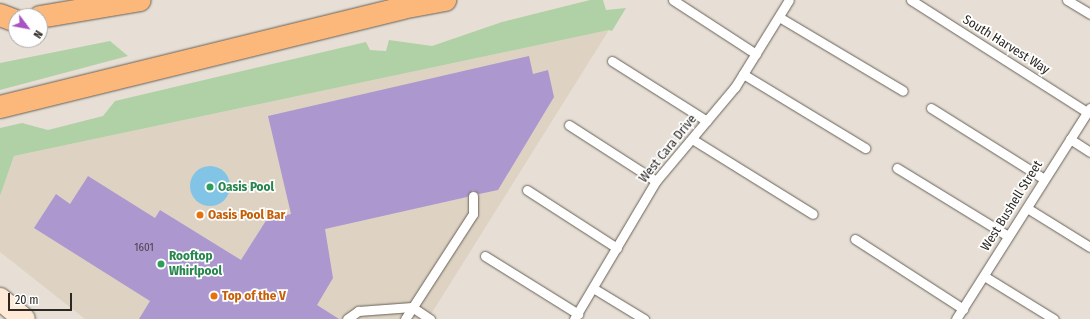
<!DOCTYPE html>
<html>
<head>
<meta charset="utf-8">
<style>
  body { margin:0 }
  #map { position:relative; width:1090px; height:319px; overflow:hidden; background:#e7dfd5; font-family:"Fira Sans Condensed",sans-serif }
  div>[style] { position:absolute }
  .built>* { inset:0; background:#ded3c3 }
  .green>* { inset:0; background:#b0d1a5 }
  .water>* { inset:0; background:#82c4e6 }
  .round { border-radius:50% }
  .building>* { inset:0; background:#ac97cf }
  .roads { filter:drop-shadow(0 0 1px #676158) drop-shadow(0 0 1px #676158) }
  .lane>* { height:9px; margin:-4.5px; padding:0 4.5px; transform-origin:4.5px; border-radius:4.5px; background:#fff }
  .secondary>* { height:22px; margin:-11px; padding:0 11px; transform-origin:11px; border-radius:11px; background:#feead7 }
  .highway>* { height:22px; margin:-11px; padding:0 11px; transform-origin:11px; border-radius:11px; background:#fcb87b }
  .dots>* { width:11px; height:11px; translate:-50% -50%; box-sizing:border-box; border:2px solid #fff; border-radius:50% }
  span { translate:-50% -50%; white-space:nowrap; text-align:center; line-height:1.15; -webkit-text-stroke:3.5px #fff; paint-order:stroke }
  .number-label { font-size:11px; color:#4c4450 }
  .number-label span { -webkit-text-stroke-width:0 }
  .street-label { font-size:13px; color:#2c2925 }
  .leisure-label { font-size:13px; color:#27864d; font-weight:700 }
  .left { translate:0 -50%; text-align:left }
  .food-label { font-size:13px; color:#c56008; font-weight:700 }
  .north { position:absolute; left:8px; top:8px; width:40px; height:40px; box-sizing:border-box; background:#fff; border:1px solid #aba9a8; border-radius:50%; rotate:122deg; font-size:11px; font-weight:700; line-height:16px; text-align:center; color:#2c2925 }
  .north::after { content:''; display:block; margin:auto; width:14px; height:18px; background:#a854c2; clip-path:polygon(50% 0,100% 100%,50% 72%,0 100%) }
  .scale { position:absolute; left:8px; top:293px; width:64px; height:18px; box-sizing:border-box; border:2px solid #2c2925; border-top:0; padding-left:5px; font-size:12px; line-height:14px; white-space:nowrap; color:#2c2925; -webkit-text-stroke:3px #fff; paint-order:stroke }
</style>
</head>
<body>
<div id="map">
  <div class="built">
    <i style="clip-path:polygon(609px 30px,428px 319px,85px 319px,0 252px,0 196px,14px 156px)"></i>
  </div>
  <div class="green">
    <i style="clip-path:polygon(590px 0,603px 0,606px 10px,626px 8px,612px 31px,609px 30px,14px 156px,0 196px,0 128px,22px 123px,48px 130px,103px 116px,115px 101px,366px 42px,370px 50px,386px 51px,389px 40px,432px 46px,502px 22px)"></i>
    <i style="clip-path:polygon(110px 41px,128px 56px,0 90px,0 63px)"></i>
  </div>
  <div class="water">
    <i class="round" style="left:190px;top:166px;width:40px;height:40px"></i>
  </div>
  <div class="building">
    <i style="clip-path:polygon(529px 56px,533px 74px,548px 70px,554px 97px,498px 190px,479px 194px,473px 190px,467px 197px,325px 229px,333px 278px,317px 305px,339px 319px,139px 319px,150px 301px,34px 228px,56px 194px,70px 204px,88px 176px,155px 218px,160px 210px,241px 260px,267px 219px,291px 214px,268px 116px)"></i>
  </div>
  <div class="roads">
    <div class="lane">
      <i style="left:673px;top:0;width:99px;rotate:33deg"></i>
      <i style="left:911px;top:0;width:209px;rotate:32.5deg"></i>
      <i style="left:1067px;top:0;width:27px;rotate:31deg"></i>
      <i style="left:779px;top:17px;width:144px;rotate:30.8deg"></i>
      <i style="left:612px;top:61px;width:112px;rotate:32.3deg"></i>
      <i style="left:743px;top:74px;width:143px;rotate:31.2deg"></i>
      <i style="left:931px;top:108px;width:133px;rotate:32.1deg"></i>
      <i style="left:569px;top:125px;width:103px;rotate:32.8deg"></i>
      <i style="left:692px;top:139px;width:142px;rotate:31.8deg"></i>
      <i style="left:1070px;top:139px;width:24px;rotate:33deg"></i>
      <i style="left:897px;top:168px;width:130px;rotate:31.5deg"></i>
      <i style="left:527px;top:190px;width:107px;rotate:32.8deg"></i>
      <i style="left:1027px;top:208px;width:74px;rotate:31.8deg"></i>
      <i style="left:855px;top:239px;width:129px;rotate:32.9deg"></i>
      <i style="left:485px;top:256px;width:110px;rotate:31.9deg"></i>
      <i style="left:984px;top:276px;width:82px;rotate:31.6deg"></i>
      <i style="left:593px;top:288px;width:60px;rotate:31.3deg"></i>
      <i style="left:347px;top:319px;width:14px;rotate:-36deg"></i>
      <i style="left:358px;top:311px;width:54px;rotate:-4.2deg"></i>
      <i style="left:412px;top:307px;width:22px;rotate:34deg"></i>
      <i style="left:405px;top:319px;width:125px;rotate:-57.1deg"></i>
      <i style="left:473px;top:214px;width:18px;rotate:-90deg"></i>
      <i style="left:574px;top:319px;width:161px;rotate:-59.3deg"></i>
      <i style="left:656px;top:181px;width:123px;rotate:-50deg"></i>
      <i style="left:735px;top:87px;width:102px;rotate:-58.2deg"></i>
      <i style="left:956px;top:319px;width:250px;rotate:-57.6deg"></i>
    </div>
    <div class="secondary">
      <i style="left:0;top:299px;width:31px;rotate:40deg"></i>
    </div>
    <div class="highway">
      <i style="left:0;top:15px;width:17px;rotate:21deg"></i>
      <i style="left:40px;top:17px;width:101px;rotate:-9.6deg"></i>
      <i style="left:0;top:107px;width:414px;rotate:-13.8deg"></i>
      <i style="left:402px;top:8px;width:44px;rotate:-10.5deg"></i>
    </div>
  </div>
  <div class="dots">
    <i style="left:210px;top:187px;background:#2e9e5b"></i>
    <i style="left:200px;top:215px;background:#e8710a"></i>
    <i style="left:161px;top:264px;background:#2e9e5b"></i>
    <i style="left:214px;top:296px;background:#e8710a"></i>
  </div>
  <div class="number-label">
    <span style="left:144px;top:248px">1601</span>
  </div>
  <div class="street-label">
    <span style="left:1006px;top:45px;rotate:32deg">South Harvest Way</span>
    <span style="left:668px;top:149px;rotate:-51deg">West Cara Drive</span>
    <span style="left:1012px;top:206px;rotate:-58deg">West Bushell Street</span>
  </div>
  <div class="leisure-label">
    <span class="left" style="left:218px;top:187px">Oasis Pool</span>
    <span class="left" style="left:169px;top:264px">Rooftop<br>Whirlpool</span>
  </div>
  <div class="food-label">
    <span class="left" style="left:208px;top:215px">Oasis Pool Bar</span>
    <span class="left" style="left:222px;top:296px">Top of the V</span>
  </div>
  <div class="north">N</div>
  <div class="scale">20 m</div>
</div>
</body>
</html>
